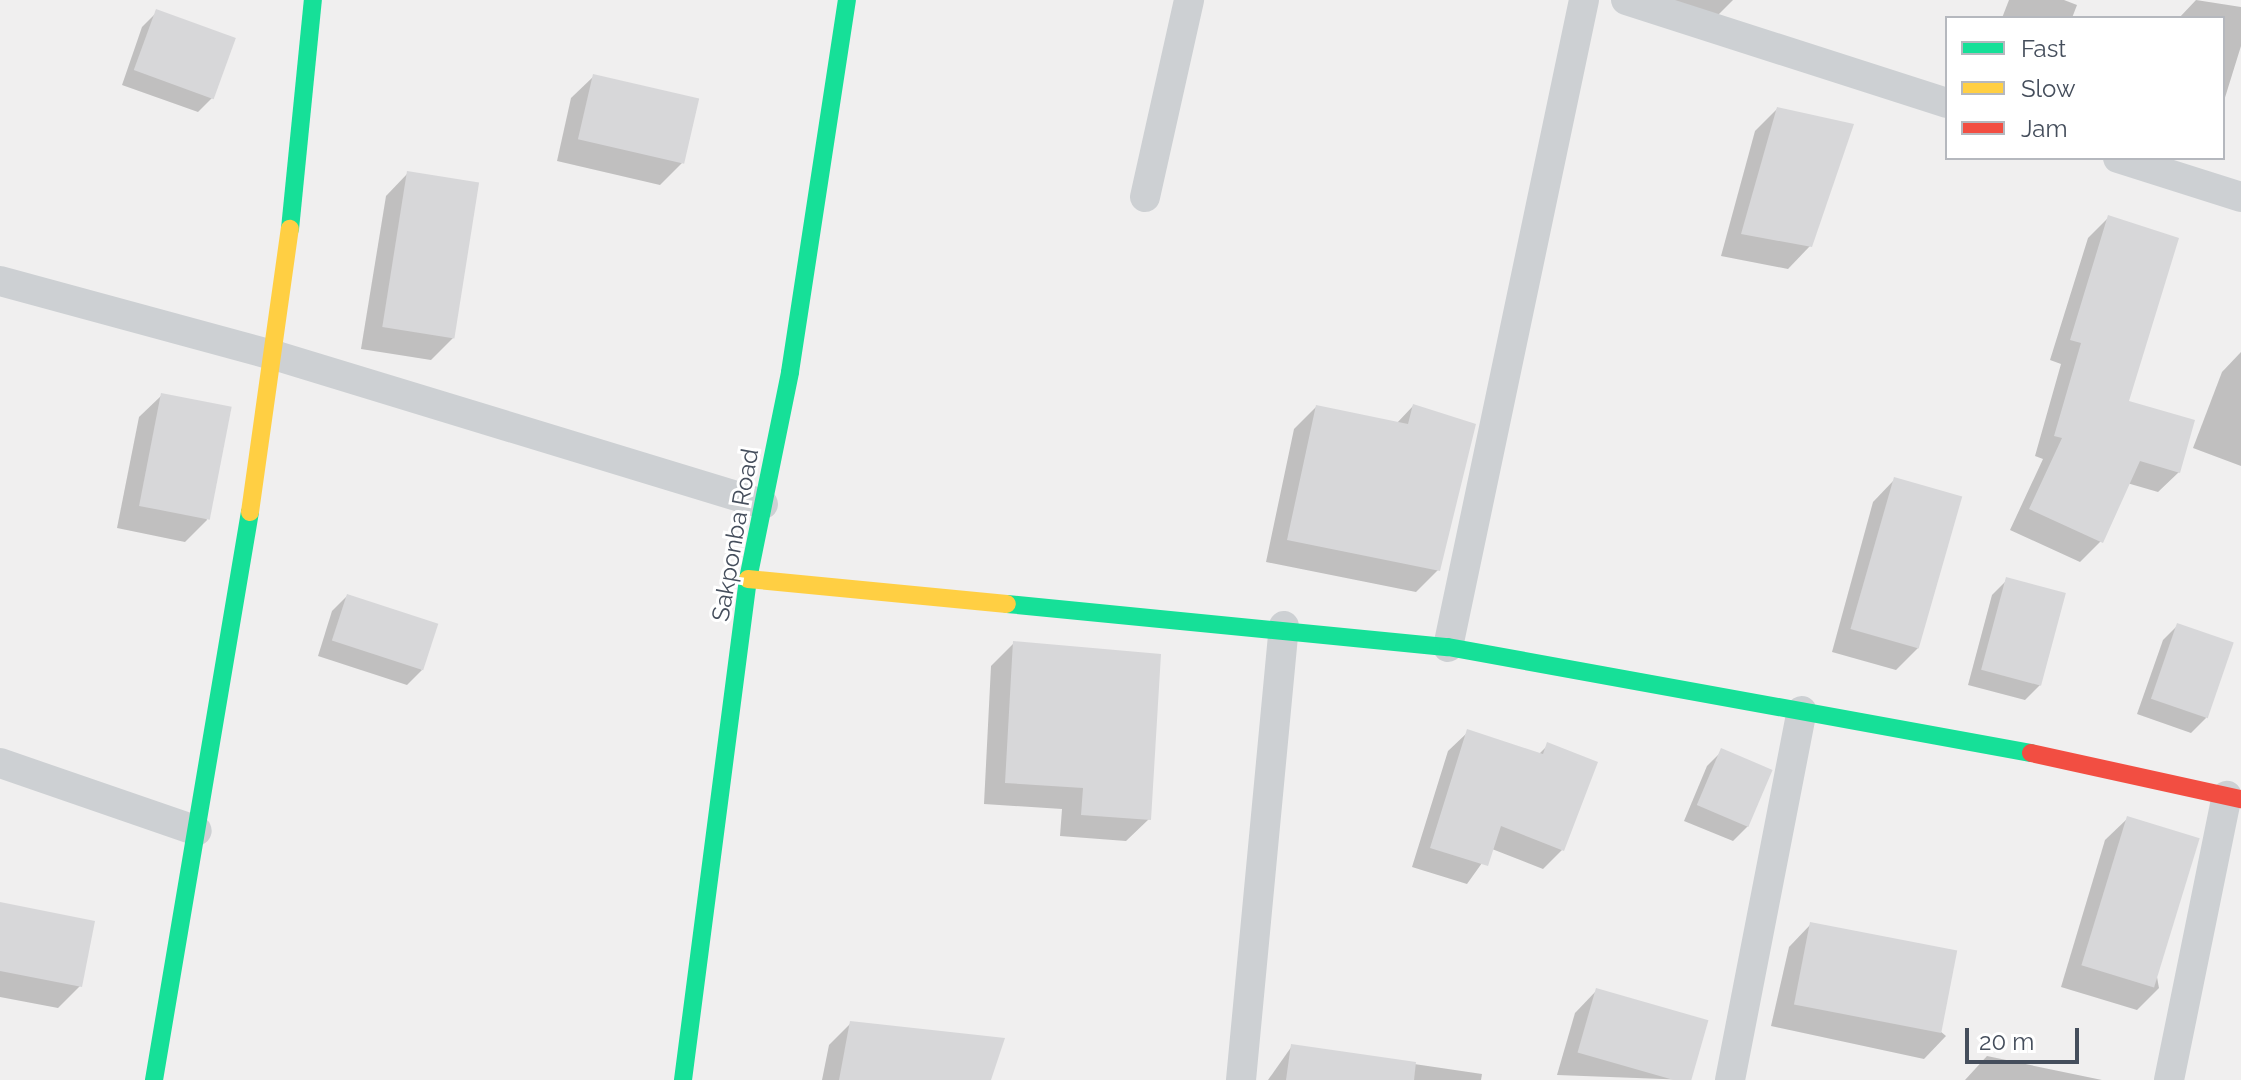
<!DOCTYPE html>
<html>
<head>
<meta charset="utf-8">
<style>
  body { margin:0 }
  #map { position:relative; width:2241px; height:1080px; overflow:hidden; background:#f0efef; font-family:Raleway,sans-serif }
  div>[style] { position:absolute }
  .shadow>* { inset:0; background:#0003 }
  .building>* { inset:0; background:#d7d7d9; transform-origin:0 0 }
  .street>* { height:30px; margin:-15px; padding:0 15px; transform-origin:15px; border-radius:15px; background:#cdd0d3 }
  .fast>* { height:18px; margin:-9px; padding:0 9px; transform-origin:9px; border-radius:9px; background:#16e098 }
  .slow>* { height:18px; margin:-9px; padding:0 9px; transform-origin:9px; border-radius:9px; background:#ffcf43 }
  .jam>* { height:18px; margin:-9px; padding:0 9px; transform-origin:9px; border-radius:9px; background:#f24e42 }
  span { translate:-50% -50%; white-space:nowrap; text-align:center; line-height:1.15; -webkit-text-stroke:6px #fff; paint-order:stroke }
  .street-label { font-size:24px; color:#454e5c }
  .legend { position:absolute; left:1945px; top:16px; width:280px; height:144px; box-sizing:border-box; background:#fff; border:2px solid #b5b8be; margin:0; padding:10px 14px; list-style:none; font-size:24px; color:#454e5c }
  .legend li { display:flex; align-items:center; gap:16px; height:40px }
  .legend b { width:40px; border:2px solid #b5b8be }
  .scale { position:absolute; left:1965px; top:1028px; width:114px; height:36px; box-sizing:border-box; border:4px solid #454e5c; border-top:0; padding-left:10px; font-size:24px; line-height:28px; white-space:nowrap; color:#454e5c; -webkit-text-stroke:6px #fff; paint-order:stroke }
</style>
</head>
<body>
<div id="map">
  <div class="shadow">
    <i style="clip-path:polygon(1662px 0,1733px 0,1717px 16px)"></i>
    <i style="clip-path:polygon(2009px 0,2064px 0,2077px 5px,2072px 18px,2002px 18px)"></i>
    <i style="clip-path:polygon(2196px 0,2241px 7px,2241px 46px,2223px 104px,2223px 18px,2179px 18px)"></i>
    <i style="clip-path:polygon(157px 12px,213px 97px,198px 112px,122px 85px,142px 27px)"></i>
    <i style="clip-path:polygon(594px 76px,683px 162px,660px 185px,557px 161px,571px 98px)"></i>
    <i style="clip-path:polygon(1777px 109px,1810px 246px,1788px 269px,1721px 256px,1755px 131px)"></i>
    <i style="clip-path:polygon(408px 173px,453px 338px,431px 360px,361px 349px,386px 196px)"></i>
    <i style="clip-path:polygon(2108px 218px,2126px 402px,2179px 472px,2158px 492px,2127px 483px,2101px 541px,2080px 562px,2010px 530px,2043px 459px,2035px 456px,2061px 364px,2050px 360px,2088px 238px)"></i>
    <i style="clip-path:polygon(2241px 352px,2241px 466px,2193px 448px,2222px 372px)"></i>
    <i style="clip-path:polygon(162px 395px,207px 520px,185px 542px,117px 528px,139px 417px)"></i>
    <i style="clip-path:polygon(1413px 406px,1438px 570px,1416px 592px,1266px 562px,1294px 429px,1316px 407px,1396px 424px)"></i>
    <i style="clip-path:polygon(1895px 479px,1918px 648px,1896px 670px,1832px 652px,1873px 502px)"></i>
    <i style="clip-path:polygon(2007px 580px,2040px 685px,2025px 700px,1968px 685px,1992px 595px)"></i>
    <i style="clip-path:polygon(347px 596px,422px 670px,407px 685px,318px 656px,332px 611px)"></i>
    <i style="clip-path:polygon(2178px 625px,2206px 718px,2191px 733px,2137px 714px,2163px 640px)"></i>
    <i style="clip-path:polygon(1014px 643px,1149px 819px,1126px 841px,1060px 836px,1062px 809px,984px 804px,991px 666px)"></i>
    <i style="clip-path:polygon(1468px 732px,1538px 755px,1548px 745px,1562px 850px,1543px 869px,1492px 849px,1467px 884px,1412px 867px,1448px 751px)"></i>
    <i style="clip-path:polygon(1722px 751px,1770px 771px,1748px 826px,1733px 841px,1684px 821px,1707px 766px)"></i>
    <i style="clip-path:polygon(2128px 818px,2159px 988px,2137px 1010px,2061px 987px,2105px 840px)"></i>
    <i style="clip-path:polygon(0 904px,80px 986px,58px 1008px,0 997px)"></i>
    <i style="clip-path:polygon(1811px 924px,1946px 1036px,1924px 1059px,1771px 1026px,1789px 947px)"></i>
    <i style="clip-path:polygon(1597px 990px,1705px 1022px,1689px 1080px,1557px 1075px,1575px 1013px)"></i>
    <i style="clip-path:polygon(851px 1023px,989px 1080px,822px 1080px,829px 1045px)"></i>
    <i style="clip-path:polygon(1292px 1046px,1482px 1074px,1481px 1080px,1268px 1080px)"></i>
    <i style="clip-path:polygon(1987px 1056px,2102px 1080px,1965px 1080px)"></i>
  </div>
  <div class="building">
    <i style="left:156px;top:9px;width:85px;height:65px;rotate:20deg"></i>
    <i style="left:593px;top:74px;width:109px;height:67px;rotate:13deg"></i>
    <i style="clip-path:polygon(1777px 107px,1854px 124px,1812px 247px,1741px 234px)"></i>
    <i style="left:407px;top:171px;width:73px;height:158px;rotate:9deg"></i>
    <i style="clip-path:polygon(2108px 215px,2179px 238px,2129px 401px,2195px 420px,2180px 473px,2140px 461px,2103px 543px,2029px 509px,2062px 438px,2054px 436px,2081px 343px,2070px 340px)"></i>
    <i style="left:161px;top:393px;width:72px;height:115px;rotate:11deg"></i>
    <i style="clip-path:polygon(1413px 404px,1476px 424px,1440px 571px,1287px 540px,1316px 405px,1408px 424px)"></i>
    <i style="left:1894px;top:477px;width:71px;height:158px;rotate:16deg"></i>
    <i style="left:2006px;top:577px;width:62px;height:96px;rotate:15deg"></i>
    <i style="left:347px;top:594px;width:96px;height:49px;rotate:18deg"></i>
    <i style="left:2177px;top:623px;width:60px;height:80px;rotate:19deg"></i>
    <i style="clip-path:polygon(1013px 641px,1161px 654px,1151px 820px,1081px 815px,1083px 788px,1005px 783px)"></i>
    <i style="clip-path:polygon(1467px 729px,1543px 754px,1547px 742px,1598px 762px,1564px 851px,1501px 826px,1488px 866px,1430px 848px)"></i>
    <i style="left:1721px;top:748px;width:56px;height:62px;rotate:23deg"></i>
    <i style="left:2127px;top:816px;width:76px;height:156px;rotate:17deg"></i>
    <i style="clip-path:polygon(0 902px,95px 921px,82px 987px,0 971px)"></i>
    <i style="left:1810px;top:922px;width:150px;height:84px;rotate:11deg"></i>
    <i style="left:1596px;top:988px;width:117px;height:67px;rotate:16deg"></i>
    <i style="clip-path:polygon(850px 1021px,1005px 1038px,991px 1080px,839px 1080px)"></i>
    <i style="clip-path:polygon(1291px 1044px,1416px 1062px,1414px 1080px,1286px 1080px)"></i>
  </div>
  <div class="street">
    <i style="left:1626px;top:0;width:337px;rotate:17.8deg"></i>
    <i style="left:2118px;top:158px;width:129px;rotate:17.6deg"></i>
    <i style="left:1145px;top:197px;width:202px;rotate:-77.4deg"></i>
    <i style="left:0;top:281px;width:287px;rotate:15.2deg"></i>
    <i style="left:277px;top:356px;width:508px;rotate:16.94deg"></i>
    <i style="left:1448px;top:647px;width:661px;rotate:-78.13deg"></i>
    <i style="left:0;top:763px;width:208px;rotate:19deg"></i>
    <i style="left:1241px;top:1080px;width:456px;rotate:-84.6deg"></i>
    <i style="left:1730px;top:1080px;width:376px;rotate:-79deg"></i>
    <i style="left:2169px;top:1080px;width:290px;rotate:-78.5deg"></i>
  </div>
  <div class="fast">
    <i style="left:290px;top:229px;width:230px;rotate:-84.3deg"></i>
    <i style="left:1007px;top:604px;width:443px;rotate:5.6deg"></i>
    <i style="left:1448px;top:647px;width:593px;rotate:10.3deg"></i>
    <i style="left:154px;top:1080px;width:576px;rotate:-80.41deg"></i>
    <i style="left:683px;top:1080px;width:505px;rotate:-82.61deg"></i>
    <i style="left:748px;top:579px;width:211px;rotate:-78.5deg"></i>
    <i style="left:790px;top:372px;width:376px;rotate:-81.3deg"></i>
  </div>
  <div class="slow">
    <i style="left:250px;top:512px;width:286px;rotate:-82deg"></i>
    <i style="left:748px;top:579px;width:260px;rotate:5.5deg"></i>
  </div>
  <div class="jam">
    <i style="left:2031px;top:753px;width:215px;rotate:12.4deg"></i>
  </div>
  <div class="street-label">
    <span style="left:735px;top:535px;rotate:-80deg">Sakponba Road</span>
  </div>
  <ul class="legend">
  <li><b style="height:10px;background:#16e098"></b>Fast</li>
  <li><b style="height:10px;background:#ffcf43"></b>Slow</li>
  <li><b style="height:10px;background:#f24e42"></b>Jam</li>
  </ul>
  <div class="scale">20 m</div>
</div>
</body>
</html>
